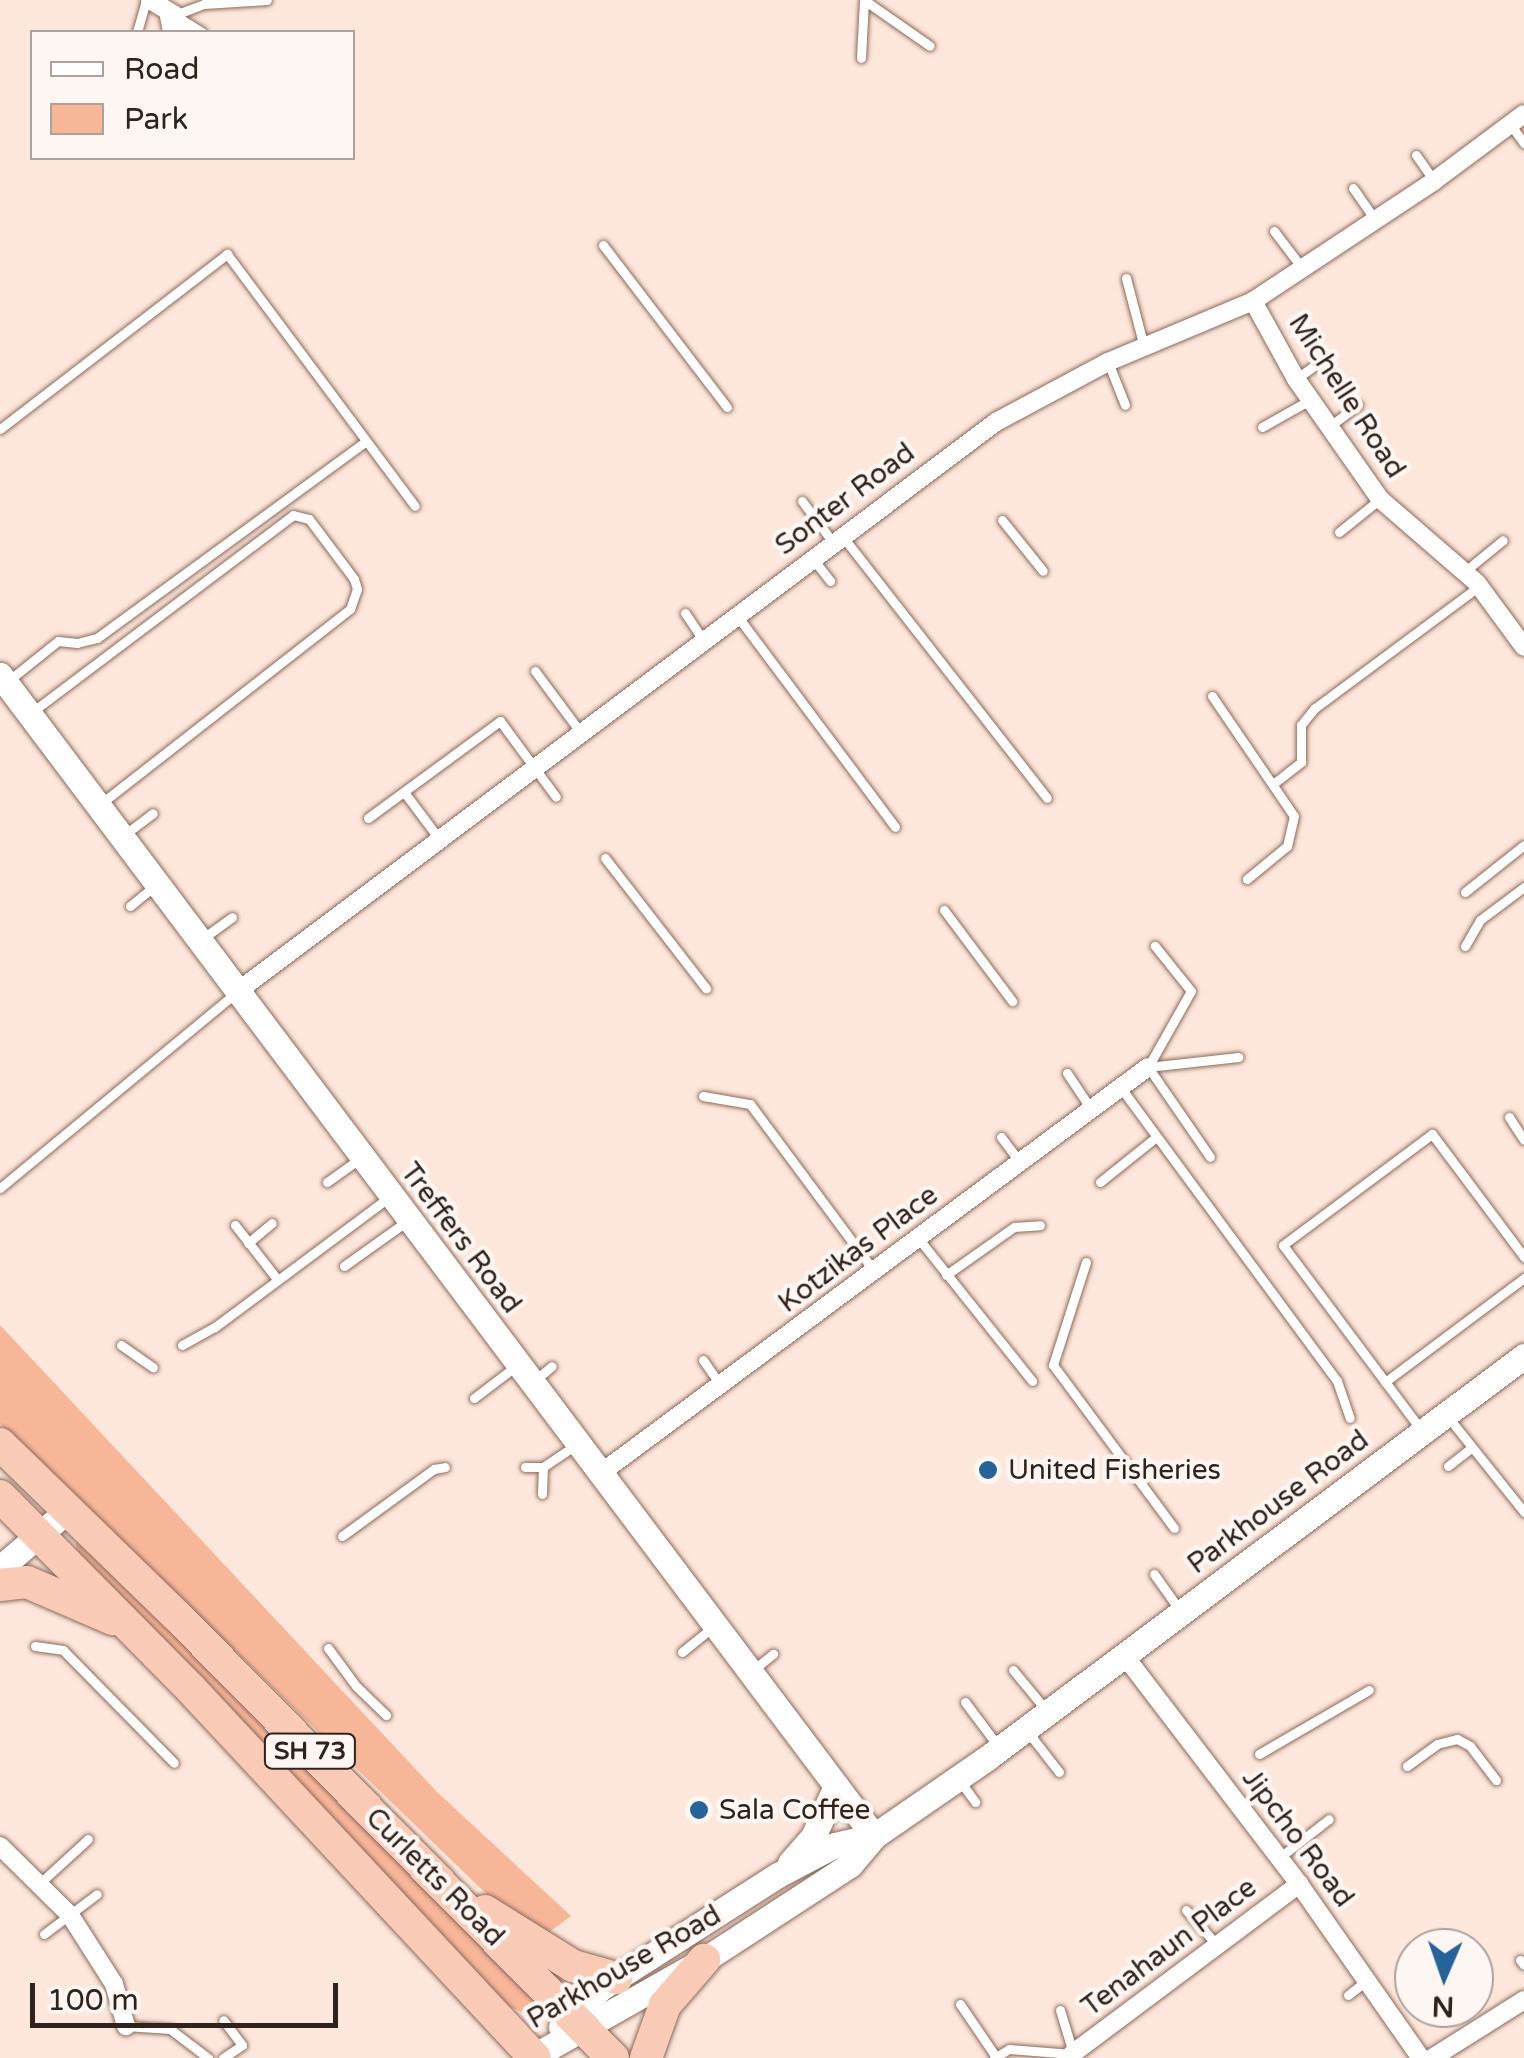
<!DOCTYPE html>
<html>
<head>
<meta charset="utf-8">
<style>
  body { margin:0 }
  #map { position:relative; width:1524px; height:2058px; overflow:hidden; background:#fde6db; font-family:"Varela Round",sans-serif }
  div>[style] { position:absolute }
  .green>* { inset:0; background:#f8b699 }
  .roads { filter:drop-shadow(0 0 2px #8b6a5b) drop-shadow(0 0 2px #8b6a5b) }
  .lane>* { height:9px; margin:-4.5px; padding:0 4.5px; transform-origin:4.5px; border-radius:4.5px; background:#fff }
  .street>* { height:18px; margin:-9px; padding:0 9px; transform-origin:9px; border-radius:9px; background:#fff }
  .secondary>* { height:25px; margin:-12.5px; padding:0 12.5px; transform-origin:12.5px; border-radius:12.5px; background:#fff }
  .highway>* { height:32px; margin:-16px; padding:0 16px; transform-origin:16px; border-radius:16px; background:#f9cab5 }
  .dots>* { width:28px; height:28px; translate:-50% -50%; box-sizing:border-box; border:5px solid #fef6f3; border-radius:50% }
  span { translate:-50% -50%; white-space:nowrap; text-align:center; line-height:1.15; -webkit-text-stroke:9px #fef6f3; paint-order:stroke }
  .shield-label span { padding:2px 8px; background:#fef6f3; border:2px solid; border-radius:8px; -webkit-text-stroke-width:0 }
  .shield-label { font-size:25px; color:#30221c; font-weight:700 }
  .street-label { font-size:28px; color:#30221c }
  .poi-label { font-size:28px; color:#30221c }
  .left { translate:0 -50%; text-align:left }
  .legend { position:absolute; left:30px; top:30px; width:325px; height:130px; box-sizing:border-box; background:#fef6f3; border:2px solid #aca19d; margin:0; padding:12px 18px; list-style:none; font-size:30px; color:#30221c }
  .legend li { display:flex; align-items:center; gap:20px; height:50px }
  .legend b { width:50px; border:2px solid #aca19d }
  .north { position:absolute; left:1394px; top:1928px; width:100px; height:100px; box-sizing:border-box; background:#fef6f3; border:2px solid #aca19d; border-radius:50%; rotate:182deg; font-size:28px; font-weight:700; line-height:40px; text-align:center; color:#30221c }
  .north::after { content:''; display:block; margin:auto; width:35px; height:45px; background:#26639a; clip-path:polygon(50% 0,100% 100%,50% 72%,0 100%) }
  .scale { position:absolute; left:30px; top:1983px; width:308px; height:45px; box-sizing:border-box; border:5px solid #30221c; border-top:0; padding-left:12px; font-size:30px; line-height:35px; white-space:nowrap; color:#30221c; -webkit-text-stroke:8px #fef6f3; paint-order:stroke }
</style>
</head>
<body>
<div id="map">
  <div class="green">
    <i style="clip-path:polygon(0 1325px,437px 1792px,571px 1916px,544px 1936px,501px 1908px,0 1424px)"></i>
    <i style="clip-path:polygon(76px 1542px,103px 1562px,541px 2004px,537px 2018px,507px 2006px,76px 1550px)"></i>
  </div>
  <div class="roads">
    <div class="lane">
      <i style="left:163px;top:11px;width:21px;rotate:79deg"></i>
      <i style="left:175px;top:15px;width:31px;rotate:-21deg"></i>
      <i style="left:204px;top:4px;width:63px;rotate:-3.6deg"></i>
      <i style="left:181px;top:19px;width:25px;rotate:32deg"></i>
      <i style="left:137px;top:32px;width:33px;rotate:-74deg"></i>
      <i style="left:861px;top:58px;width:58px;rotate:-87deg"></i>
      <i style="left:864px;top:0;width:80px;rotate:34.9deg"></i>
      <i style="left:1510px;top:124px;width:24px;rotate:54deg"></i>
      <i style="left:1416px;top:155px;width:32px;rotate:55deg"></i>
      <i style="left:1353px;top:188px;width:40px;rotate:55.1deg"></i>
      <i style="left:1274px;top:231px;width:48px;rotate:52.7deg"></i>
      <i style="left:603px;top:245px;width:204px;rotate:52.6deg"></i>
      <i style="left:1126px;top:278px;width:71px;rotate:75.4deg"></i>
      <i style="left:1108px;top:362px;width:46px;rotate:68.4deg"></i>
      <i style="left:1296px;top:379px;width:34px;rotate:-36deg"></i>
      <i style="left:1330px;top:426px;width:35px;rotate:-37deg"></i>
      <i style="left:1262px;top:427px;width:55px;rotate:-29.4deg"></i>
      <i style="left:0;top:429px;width:287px;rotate:-37.6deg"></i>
      <i style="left:227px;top:254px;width:314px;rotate:53.3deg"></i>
      <i style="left:802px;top:501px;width:50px;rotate:53.1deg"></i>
      <i style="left:1002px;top:520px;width:65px;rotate:51.2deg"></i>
      <i style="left:1339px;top:532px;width:53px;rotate:-38.8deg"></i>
      <i style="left:843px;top:537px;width:331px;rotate:52deg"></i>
      <i style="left:813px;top:559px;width:28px;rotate:52deg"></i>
      <i style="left:1464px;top:572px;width:50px;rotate:-39.4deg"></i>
      <i style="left:685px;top:613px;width:32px;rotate:56deg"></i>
      <i style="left:738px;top:617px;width:262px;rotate:53.2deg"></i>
      <i style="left:535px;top:671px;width:77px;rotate:53.4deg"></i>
      <i style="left:8px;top:681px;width:64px;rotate:-38.7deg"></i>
      <i style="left:58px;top:641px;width:19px;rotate:6deg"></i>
      <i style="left:77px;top:643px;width:21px;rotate:-14deg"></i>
      <i style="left:97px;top:638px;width:333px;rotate:-36.2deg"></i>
      <i style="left:1212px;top:696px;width:145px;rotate:55.7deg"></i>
      <i style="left:1294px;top:816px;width:31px;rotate:103deg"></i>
      <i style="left:1287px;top:846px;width:52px;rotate:140.5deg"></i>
      <i style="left:32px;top:712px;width:327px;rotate:-37deg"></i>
      <i style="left:293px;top:515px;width:16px;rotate:14deg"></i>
      <i style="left:309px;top:519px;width:75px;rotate:53.1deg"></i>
      <i style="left:354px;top:579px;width:10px;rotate:73deg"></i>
      <i style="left:357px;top:589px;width:21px;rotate:109deg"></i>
      <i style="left:350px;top:609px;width:317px;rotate:142deg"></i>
      <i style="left:1273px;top:784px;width:36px;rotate:-38deg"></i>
      <i style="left:1301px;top:762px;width:37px;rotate:-90deg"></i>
      <i style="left:1301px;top:725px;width:22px;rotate:-51deg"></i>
      <i style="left:1315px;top:708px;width:204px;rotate:-36.6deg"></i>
      <i style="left:404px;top:792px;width:60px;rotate:53.1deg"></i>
      <i style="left:368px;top:818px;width:164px;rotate:-36.3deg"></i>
      <i style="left:500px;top:721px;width:94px;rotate:53.6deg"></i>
      <i style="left:124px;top:835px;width:36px;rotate:-37deg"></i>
      <i style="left:605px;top:858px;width:165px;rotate:52.2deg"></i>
      <i style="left:1465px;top:892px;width:75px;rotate:-38.5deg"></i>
      <i style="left:130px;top:906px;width:32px;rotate:-39deg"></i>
      <i style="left:944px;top:910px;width:114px;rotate:53.2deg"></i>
      <i style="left:202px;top:939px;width:37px;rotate:-36deg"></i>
      <i style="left:1465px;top:946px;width:30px;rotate:-60deg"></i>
      <i style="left:1480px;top:920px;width:55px;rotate:-36.9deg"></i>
      <i style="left:1148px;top:1067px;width:87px;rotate:-60.5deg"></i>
      <i style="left:1191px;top:991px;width:58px;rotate:-128.7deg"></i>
      <i style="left:1148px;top:1067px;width:109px;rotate:55.4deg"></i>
      <i style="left:1148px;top:1067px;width:91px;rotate:-6.3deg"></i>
      <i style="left:1067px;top:1073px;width:43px;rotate:56.3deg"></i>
      <i style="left:1121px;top:1088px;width:364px;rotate:53.6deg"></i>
      <i style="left:1337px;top:1381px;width:39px;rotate:71deg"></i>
      <i style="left:703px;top:1096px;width:48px;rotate:9.7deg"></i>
      <i style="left:750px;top:1104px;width:208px;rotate:53.4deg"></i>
      <i style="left:1509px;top:1117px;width:27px;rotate:57deg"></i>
      <i style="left:1001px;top:1137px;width:31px;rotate:53deg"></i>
      <i style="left:327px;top:1182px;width:43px;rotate:-35.5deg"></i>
      <i style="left:1100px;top:1182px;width:70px;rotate:-38.7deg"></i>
      <i style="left:0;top:1188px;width:308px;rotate:-39.6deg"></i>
      <i style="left:235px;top:1225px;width:68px;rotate:52.1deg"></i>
      <i style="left:918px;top:1238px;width:183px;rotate:51.4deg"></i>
      <i style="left:248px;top:1243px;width:31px;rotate:-40deg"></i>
      <i style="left:1086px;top:1262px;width:108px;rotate:107.8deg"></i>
      <i style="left:1053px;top:1365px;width:203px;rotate:53.4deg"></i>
      <i style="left:344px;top:1266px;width:77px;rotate:-35.5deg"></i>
      <i style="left:946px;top:1275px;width:83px;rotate:-35.2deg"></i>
      <i style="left:1014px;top:1227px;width:26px;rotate:-4deg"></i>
      <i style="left:121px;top:1345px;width:39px;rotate:35deg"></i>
      <i style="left:182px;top:1345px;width:38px;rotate:-29deg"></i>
      <i style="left:215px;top:1327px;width:219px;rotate:-36.7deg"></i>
      <i style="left:703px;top:1360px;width:29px;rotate:55deg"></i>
      <i style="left:534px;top:1381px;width:23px;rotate:-40deg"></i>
      <i style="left:1385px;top:1382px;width:174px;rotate:-36.8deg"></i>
      <i style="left:474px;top:1398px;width:53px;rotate:-37.3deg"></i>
      <i style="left:1448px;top:1417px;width:122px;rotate:51.3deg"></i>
      <i style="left:1422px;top:1431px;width:232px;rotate:-126.8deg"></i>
      <i style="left:1283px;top:1245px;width:186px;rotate:-36.7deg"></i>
      <i style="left:1432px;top:1134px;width:154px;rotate:53.2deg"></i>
      <i style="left:1448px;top:1466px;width:28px;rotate:-38deg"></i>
      <i style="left:525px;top:1467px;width:18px"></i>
      <i style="left:542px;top:1494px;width:27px;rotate:-88deg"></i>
      <i style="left:543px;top:1467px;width:40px;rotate:-34deg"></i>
      <i style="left:342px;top:1536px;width:114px;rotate:-36.1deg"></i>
      <i style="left:434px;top:1469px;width:11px;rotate:-10deg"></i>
      <i style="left:1154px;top:1574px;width:47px;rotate:54.6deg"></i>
      <i style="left:35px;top:1646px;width:28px;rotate:8deg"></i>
      <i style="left:63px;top:1650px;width:158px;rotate:45.5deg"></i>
      <i style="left:328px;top:1648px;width:47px;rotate:53.6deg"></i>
      <i style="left:356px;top:1686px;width:42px;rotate:44deg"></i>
      <i style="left:682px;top:1652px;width:41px;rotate:-39.1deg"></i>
      <i style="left:753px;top:1670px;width:26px;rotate:-39deg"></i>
      <i style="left:1013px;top:1670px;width:52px;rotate:50.5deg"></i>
      <i style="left:965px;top:1702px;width:55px;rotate:53.1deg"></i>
      <i style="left:1027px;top:1731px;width:52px;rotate:52deg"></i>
      <i style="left:1259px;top:1754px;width:127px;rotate:-30.2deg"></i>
      <i style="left:1407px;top:1766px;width:37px;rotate:-36deg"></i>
      <i style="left:1437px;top:1744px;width:21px;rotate:-14deg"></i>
      <i style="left:1457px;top:1739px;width:15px;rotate:28deg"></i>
      <i style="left:1470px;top:1746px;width:43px;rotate:52.6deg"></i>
      <i style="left:960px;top:1781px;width:26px;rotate:54deg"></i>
      <i style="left:1279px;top:1858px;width:63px;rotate:-38deg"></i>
      <i style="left:40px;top:1883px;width:65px;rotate:-42.5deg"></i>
      <i style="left:1186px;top:1910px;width:47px;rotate:48.5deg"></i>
      <i style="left:44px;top:1934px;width:66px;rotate:-37deg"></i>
      <i style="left:1520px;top:1960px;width:6px;rotate:51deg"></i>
      <i style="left:1348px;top:1995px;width:23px;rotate:-38deg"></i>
      <i style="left:960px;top:2004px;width:64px;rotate:55.8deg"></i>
      <i style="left:1060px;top:2010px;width:48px;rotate:73.1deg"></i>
      <i style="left:126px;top:2026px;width:44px;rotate:3.9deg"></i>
      <i style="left:170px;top:2029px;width:48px;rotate:37.3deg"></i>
      <i style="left:223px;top:2058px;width:23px;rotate:-34deg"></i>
      <i style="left:242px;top:2045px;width:31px;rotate:-127deg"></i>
      <i style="left:994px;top:2058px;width:17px;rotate:-31deg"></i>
      <i style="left:1009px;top:2049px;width:63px;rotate:4.5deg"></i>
    </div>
    <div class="street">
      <i style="left:150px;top:0;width:29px;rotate:31deg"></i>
      <i style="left:175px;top:15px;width:18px;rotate:68deg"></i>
      <i style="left:1253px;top:301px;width:89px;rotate:61.1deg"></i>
      <i style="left:1296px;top:379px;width:146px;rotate:55deg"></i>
      <i style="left:1380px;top:499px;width:128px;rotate:40.9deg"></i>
      <i style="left:1477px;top:583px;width:79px;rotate:53.7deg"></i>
      <i style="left:238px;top:991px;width:948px;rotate:-36.89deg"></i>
      <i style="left:996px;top:422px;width:127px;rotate:-28.2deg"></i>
      <i style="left:1108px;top:362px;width:157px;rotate:-22.8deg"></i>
      <i style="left:1253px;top:301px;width:217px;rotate:-33.5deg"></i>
      <i style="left:1434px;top:181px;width:112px;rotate:-36.7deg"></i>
      <i style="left:601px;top:1473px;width:681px;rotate:-36.58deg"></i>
      <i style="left:1124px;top:1655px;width:288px;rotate:52.6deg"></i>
      <i style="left:1299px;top:1884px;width:213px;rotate:55deg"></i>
      <i style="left:0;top:1846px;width:98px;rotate:44.6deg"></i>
      <i style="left:70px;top:1915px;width:82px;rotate:57.5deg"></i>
      <i style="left:114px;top:1984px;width:44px;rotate:74.1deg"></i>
      <i style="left:1072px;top:2054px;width:284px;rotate:-36.8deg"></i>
      <i style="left:1432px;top:2058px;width:109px;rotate:-32.2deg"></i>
    </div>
    <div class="secondary">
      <i style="left:0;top:675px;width:1453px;rotate:53.03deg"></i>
      <i style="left:0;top:1568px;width:91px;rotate:-40.5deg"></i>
      <i style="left:790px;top:1863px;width:35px;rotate:-49deg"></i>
      <i style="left:813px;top:1837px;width:56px;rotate:-65.7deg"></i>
      <i style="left:561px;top:2027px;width:56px;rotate:-44.3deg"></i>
      <i style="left:601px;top:1988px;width:210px;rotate:-32.6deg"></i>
      <i style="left:778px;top:1875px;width:64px;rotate:-27.8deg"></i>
      <i style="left:835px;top:1845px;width:40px;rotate:-13deg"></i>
      <i style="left:534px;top:2056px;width:195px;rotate:-29.5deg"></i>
      <i style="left:704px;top:1960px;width:174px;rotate:-33.1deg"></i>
      <i style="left:850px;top:1865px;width:38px;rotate:-50deg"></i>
      <i style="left:874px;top:1836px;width:137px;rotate:-34.6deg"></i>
      <i style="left:987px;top:1758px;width:671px;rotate:-36.82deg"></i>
    </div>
    <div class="highway">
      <i style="left:0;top:1444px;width:247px;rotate:44.2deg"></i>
      <i style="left:177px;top:1616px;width:621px;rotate:45.39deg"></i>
      <i style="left:0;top:1496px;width:272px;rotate:45.3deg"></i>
      <i style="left:191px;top:1689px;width:504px;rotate:47.01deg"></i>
      <i style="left:0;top:1585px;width:27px;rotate:-6deg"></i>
      <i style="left:27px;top:1582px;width:94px;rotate:23.3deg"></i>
      <i style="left:485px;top:1911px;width:104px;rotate:32deg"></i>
      <i style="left:573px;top:1966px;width:45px;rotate:15.6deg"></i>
      <i style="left:646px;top:2058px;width:56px;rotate:-70.3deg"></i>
      <i style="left:665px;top:2005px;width:60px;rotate:-49.1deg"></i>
    </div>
  </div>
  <div class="dots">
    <i style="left:988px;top:1470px;background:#26639a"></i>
    <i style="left:699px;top:1810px;background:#26639a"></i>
  </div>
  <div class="shield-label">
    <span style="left:310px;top:1751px">SH 73</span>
  </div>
  <div class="street-label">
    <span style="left:1347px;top:396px;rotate:57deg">Michelle Road</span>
    <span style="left:845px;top:499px;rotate:-37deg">Sonter Road</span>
    <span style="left:461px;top:1238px;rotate:53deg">Treffers Road</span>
    <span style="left:858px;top:1249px;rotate:-37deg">Kotzikas Place</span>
    <span style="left:1278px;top:1502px;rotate:-37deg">Parkhouse Road</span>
    <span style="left:1298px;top:1838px;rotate:53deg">Jipcho Road</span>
    <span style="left:435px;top:1877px;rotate:45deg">Curletts Road</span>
    <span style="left:1169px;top:1947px;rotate:-37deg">Tenahaun Place</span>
    <span style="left:624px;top:1967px;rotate:-30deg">Parkhouse Road</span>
  </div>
  <div class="poi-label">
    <span class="left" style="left:1008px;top:1470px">United Fisheries</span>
    <span class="left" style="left:719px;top:1810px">Sala Coffee</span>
  </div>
  <ul class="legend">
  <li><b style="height:12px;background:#fff"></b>Road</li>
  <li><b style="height:28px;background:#f8b699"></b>Park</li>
  </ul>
  <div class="north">N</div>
  <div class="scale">100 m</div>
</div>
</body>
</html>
